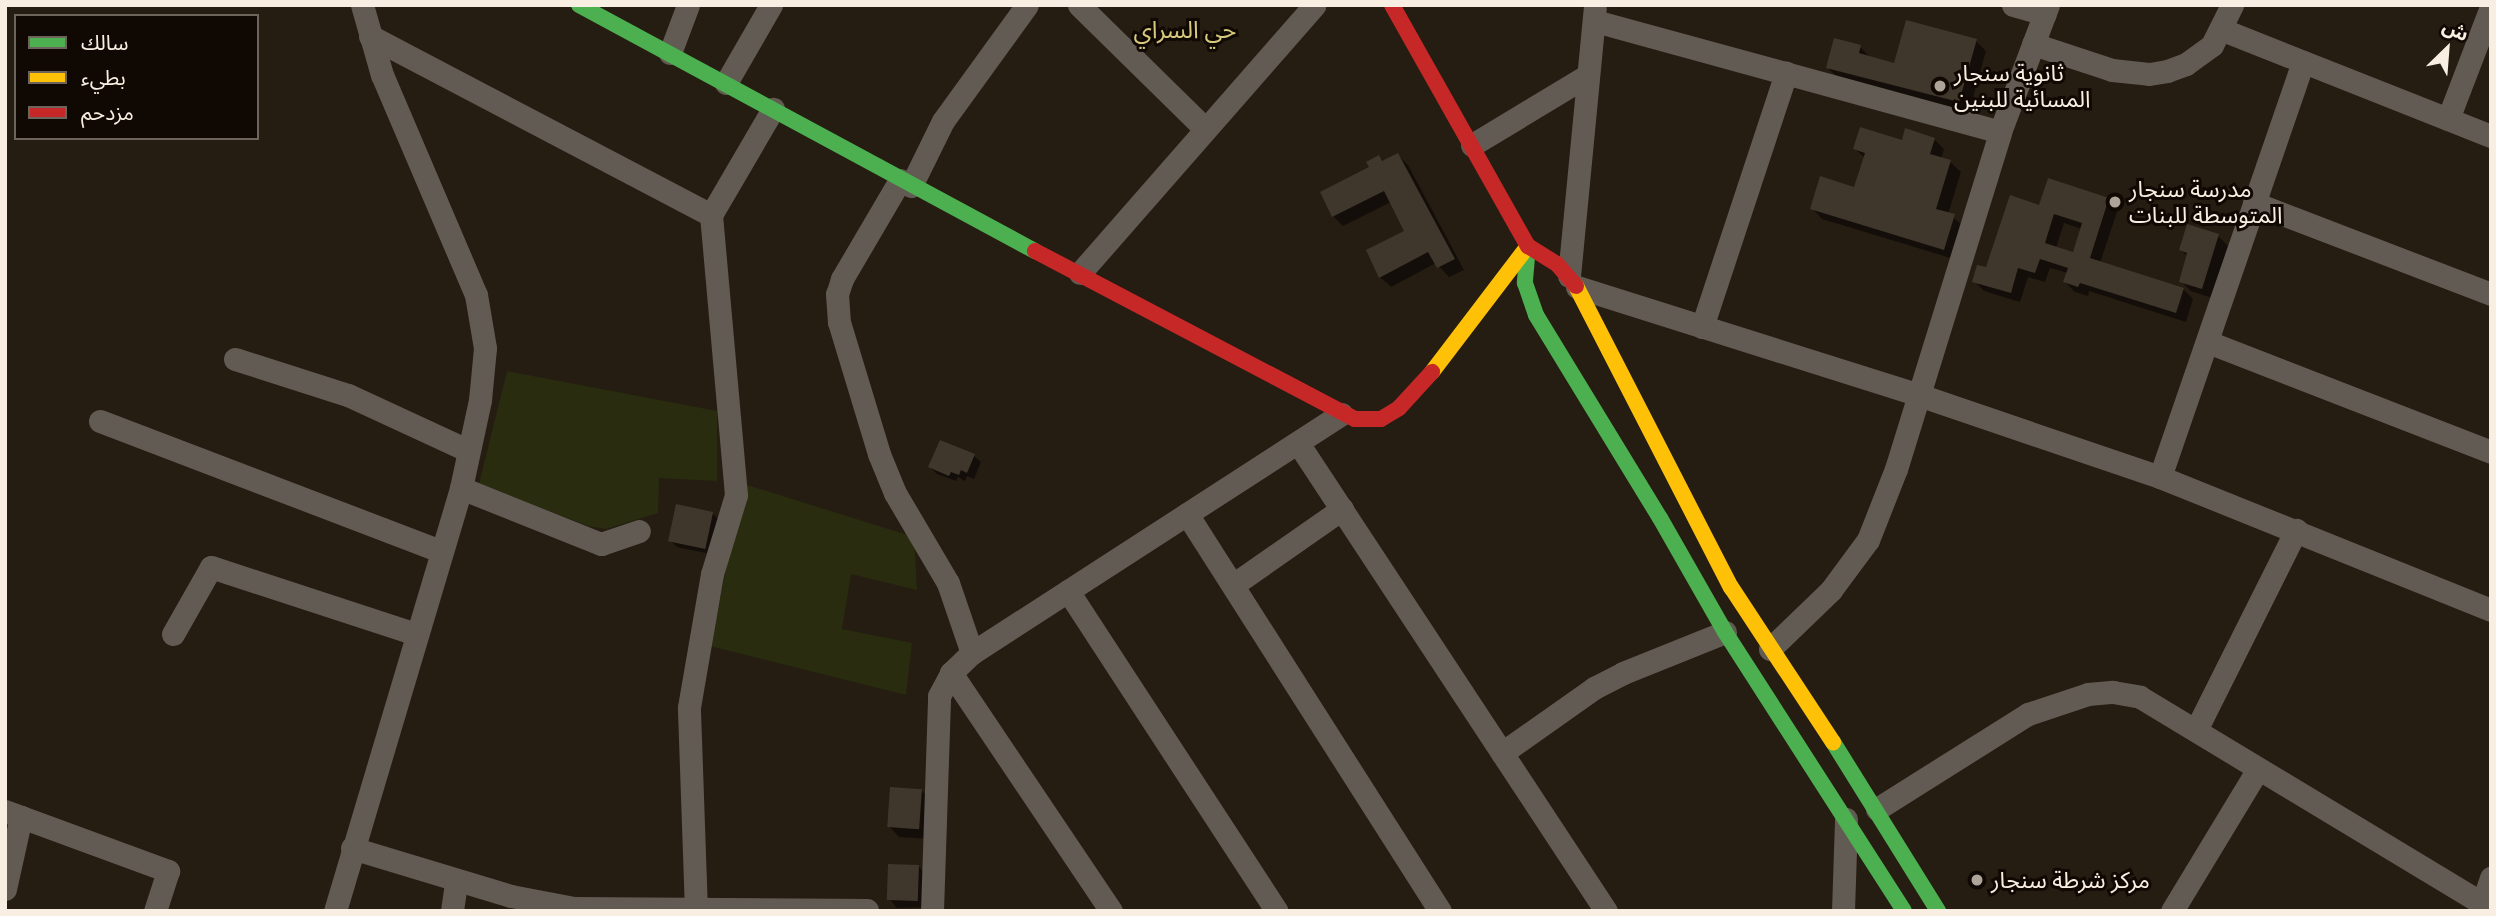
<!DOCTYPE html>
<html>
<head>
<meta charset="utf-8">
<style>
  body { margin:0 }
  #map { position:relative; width:2496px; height:916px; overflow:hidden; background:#251c12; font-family:"Public Sans","Noto Sans Arabic",sans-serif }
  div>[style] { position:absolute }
  .green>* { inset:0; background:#292c0e }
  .shadow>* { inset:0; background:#0007 }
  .building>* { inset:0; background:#40372c; transform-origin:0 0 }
  .street>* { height:23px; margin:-11.5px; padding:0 11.5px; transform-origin:11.5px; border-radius:11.5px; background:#625b53 }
  .fast>* { height:16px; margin:-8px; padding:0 8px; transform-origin:8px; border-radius:8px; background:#4caf50 }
  .slow>* { height:16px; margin:-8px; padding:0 8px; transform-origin:8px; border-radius:8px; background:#ffc107 }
  .jam>* { height:16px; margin:-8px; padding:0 8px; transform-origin:8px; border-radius:8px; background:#c62828 }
  .dots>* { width:19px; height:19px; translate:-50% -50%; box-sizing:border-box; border:4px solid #100903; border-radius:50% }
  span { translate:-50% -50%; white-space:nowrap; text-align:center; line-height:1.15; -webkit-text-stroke:6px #100903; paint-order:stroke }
  .poi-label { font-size:23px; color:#f9eee2 }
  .left { translate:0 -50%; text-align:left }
  .neighbourhood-label { font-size:24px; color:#d7ca7c }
  .frame { position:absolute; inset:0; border:7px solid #f9eee2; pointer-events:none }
  .legend { position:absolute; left:14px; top:14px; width:245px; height:126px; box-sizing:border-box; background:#100903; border:2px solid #6d655c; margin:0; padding:9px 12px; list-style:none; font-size:21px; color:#f9eee2 }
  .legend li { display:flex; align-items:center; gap:14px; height:35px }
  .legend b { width:35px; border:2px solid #6d655c }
  .north { position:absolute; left:2412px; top:14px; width:70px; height:70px; -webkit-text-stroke:5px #100903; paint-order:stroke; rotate:25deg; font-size:19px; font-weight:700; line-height:28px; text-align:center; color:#f9eee2 }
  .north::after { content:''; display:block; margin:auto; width:24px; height:32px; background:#f9eee2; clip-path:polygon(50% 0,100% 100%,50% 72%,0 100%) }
</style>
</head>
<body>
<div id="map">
  <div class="green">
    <i style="clip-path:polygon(507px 371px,717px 411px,717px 481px,659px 478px,658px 513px,606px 529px,588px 526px,479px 484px)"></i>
    <i style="clip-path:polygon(744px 484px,914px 537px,917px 590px,851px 574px,842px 629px,912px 643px,906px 695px,710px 646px)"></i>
  </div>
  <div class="shadow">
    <i style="clip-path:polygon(1976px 41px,1986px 51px,1969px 112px,1838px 78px,1828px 68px,1860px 47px,1870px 57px,1895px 65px)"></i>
    <i style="clip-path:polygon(1934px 139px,1944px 149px,1941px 159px,1950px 162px,1961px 172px,1948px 214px,1964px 226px,1954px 259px,1822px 219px,1812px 208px,1856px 189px,1865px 158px,1855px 149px)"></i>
    <i style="clip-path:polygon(1398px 155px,1408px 165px,1464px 270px,1449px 277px,1436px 263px,1391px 287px,1380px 277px,1407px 232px,1391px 202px,1343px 226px,1333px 216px,1379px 157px,1384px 162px)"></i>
    <i style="clip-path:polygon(evenodd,2108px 199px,2118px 209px,2100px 263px,2183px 289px,2193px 299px,2186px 322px,2089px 291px,2088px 296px,2075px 292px,2065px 282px,2068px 273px,2050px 268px,2045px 282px,2028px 277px,2020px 302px,1984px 291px,1974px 281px,2040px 207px,2108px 199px,2064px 223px,2082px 229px,2074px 254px,2056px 248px,2064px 223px)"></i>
    <i style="clip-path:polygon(2218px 236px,2228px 246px,2212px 298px,2191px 291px,2181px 281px,2188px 257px,2181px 250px)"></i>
    <i style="clip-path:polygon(974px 456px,981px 462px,974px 479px,967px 476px,965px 481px,958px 477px,956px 481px,937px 474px,930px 467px)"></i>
    <i style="clip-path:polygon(712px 513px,719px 520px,711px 554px,677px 547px,670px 540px)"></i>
    <i style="clip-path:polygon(921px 790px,931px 801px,930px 839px,899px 837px,889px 826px)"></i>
    <i style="clip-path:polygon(919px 867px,925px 873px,924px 907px,897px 908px,891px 901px)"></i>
  </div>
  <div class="building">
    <i style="clip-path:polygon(1906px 20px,1977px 39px,1959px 102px,1826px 68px,1834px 38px,1861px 45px,1859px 53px,1894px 63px)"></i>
    <i style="clip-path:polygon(1860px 127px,1902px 140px,1905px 128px,1935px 138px,1930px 154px,1951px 160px,1936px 209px,1955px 214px,1944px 250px,1810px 209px,1820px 176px,1854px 187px,1865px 153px,1853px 149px)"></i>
    <i style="clip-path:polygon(1398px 153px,1455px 259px,1437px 268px,1428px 252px,1379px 278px,1366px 250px,1404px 231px,1384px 191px,1332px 217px,1320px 192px,1369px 167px,1366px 162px,1379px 155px,1382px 161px)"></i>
    <i style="clip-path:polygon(evenodd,2048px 178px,2109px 198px,2090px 258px,2184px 288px,2176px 313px,2080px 283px,2078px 287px,2063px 282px,2068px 268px,2040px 259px,2035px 273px,2018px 268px,2011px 293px,1972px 282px,1977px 265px,1986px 267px,2010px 195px,2039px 205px,2048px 178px,2054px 214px,2082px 223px,2073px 252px,2045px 243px,2054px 214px)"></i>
    <i style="clip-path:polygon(2187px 224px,2219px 234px,2202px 289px,2179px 282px,2187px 253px,2179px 250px)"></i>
    <i style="clip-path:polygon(940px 440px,975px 454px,967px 473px,961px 470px,959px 475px,951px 472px,949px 476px,928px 467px)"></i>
    <i style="left:676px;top:504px;width:38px;height:38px;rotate:12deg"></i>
    <i style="left:890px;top:787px;width:32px;height:40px;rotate:4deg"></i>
    <i style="left:919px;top:865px;width:36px;height:31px;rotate:92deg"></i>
  </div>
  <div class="street">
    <i style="left:1079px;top:5px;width:177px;rotate:44.5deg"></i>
    <i style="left:2013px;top:5px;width:33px;rotate:16deg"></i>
    <i style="left:1595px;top:21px;width:420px;rotate:15.3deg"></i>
    <i style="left:2223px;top:30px;width:288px;rotate:21.6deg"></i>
    <i style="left:370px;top:36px;width:385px;rotate:27.7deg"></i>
    <i style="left:2033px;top:44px;width:83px;rotate:18.2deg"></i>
    <i style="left:2112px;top:70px;width:37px;rotate:6deg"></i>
    <i style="left:2149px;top:74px;width:18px;rotate:-9deg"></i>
    <i style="left:2167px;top:71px;width:20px;rotate:-20deg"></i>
    <i style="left:2186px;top:64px;width:32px;rotate:-36deg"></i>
    <i style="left:2212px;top:45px;width:45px;rotate:-63.4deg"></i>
    <i style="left:670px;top:53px;width:51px;rotate:-69.4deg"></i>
    <i style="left:726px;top:83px;width:90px;rotate:-60deg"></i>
    <i style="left:2448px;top:119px;width:120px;rotate:-69deg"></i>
    <i style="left:1472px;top:145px;width:135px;rotate:-31.1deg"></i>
    <i style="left:900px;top:180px;width:115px;rotate:120.4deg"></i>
    <i style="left:842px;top:279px;width:16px;rotate:108deg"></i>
    <i style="left:837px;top:294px;width:28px;rotate:86deg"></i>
    <i style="left:839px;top:322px;width:138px;rotate:73.1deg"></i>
    <i style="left:879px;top:454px;width:42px;rotate:67.7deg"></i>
    <i style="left:895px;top:493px;width:104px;rotate:59.5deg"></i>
    <i style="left:948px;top:583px;width:74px;rotate:71.1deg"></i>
    <i style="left:911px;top:186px;width:72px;rotate:-63.8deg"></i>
    <i style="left:943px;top:121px;width:143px;rotate:-54.1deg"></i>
    <i style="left:2254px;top:203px;width:254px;rotate:21deg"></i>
    <i style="left:1080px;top:273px;width:356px;rotate:-48.8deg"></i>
    <i style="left:1569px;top:276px;width:269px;rotate:-84.5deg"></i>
    <i style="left:1577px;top:287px;width:359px;rotate:17.5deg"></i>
    <i style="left:1919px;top:395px;width:255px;rotate:18.8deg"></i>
    <i style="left:2160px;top:477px;width:357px;rotate:21.9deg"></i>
    <i style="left:1702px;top:327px;width:268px;rotate:-71.7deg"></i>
    <i style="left:2208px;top:342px;width:304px;rotate:21.2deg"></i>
    <i style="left:235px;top:359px;width:119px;rotate:17.7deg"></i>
    <i style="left:348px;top:395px;width:131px;rotate:24.8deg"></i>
    <i style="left:100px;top:421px;width:365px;rotate:20.9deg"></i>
    <i style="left:1298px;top:443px;width:560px;rotate:56.65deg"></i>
    <i style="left:2160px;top:477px;width:439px;rotate:-71deg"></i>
    <i style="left:461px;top:488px;width:151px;rotate:21.8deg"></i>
    <i style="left:601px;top:544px;width:40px;rotate:-18.9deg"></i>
    <i style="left:1187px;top:514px;width:471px;rotate:57.5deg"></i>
    <i style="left:1233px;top:585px;width:133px;rotate:-34.9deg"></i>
    <i style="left:1068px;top:591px;width:382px;rotate:56.9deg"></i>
    <i style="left:173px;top:634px;width:77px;rotate:-60.4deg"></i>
    <i style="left:211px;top:567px;width:216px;rotate:18.1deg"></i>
    <i style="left:1770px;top:649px;width:85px;rotate:-44deg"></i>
    <i style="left:1831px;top:590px;width:62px;rotate:-53.5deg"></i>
    <i style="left:1868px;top:540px;width:76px;rotate:-68.5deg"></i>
    <i style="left:1896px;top:469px;width:353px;rotate:-72.8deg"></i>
    <i style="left:2000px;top:132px;width:136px;rotate:-69.3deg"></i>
    <i style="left:2196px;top:730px;width:224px;rotate:-63.4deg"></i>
    <i style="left:1502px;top:753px;width:113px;rotate:-35.2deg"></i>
    <i style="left:1594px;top:688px;width:33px;rotate:-27deg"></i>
    <i style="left:1623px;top:673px;width:110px;rotate:-21.9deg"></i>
    <i style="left:1877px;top:809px;width:178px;rotate:-32.2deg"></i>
    <i style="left:2028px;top:714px;width:63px;rotate:-18.4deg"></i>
    <i style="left:2088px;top:694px;width:25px;rotate:-5deg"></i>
    <i style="left:2113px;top:692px;width:27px;rotate:10deg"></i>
    <i style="left:2140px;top:697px;width:410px;rotate:31.1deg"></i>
    <i style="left:5px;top:811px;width:174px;rotate:20.2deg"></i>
    <i style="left:168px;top:871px;width:42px;rotate:108deg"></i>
    <i style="left:352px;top:848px;width:166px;rotate:16.8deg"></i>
    <i style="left:511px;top:896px;width:64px;rotate:10.8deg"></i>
    <i style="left:574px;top:908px;width:293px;rotate:0.4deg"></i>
    <i style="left:5px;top:889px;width:74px;rotate:-77.5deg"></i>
    <i style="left:2482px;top:904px;width:28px;rotate:-71deg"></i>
    <i style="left:335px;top:911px;width:441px;rotate:-73.4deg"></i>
    <i style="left:461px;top:488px;width:90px;rotate:-77.8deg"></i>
    <i style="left:480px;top:400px;width:52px;rotate:-84.5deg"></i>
    <i style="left:485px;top:348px;width:54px;rotate:-99.6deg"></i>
    <i style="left:476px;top:295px;width:239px;rotate:-113.1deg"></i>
    <i style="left:382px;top:75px;width:73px;rotate:-105.9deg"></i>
    <i style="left:452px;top:911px;width:30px;rotate:-82deg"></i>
    <i style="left:696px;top:911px;width:204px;rotate:-92deg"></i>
    <i style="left:689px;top:707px;width:135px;rotate:-80.2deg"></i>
    <i style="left:712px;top:574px;width:83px;rotate:-73.1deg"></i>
    <i style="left:736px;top:495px;width:281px;rotate:-95.1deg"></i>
    <i style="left:711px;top:215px;width:123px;rotate:-59.7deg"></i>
    <i style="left:932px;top:911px;width:215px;rotate:-88.1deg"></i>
    <i style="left:939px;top:696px;width:26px;rotate:-62deg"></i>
    <i style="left:1111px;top:911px;width:287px;rotate:-123.9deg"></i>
    <i style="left:951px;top:673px;width:29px;rotate:-44deg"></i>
    <i style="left:972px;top:653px;width:440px;rotate:-32.9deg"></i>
    <i style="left:1843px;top:911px;width:92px;rotate:-88.1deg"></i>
    <i style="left:2172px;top:911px;width:166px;rotate:-58.8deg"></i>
  </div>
  <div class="fast">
    <i style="left:579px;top:5px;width:518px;rotate:28.35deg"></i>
    <i style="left:1528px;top:246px;width:37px;rotate:95deg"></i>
    <i style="left:1525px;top:283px;width:34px;rotate:71deg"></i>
    <i style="left:1536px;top:315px;width:238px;rotate:58.6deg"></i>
    <i style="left:1660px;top:518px;width:131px;rotate:60.3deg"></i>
    <i style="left:1725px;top:632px;width:331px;rotate:57.3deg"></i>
    <i style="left:1833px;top:742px;width:199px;rotate:58.1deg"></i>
  </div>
  <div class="slow">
    <i style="left:1576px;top:286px;width:339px;rotate:62.8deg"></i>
    <i style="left:1731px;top:587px;width:186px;rotate:56.7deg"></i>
    <i style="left:1432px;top:372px;width:158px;rotate:-52.7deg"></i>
  </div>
  <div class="jam">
    <i style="left:1392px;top:5px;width:277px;rotate:60.6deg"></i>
    <i style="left:1528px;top:246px;width:34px;rotate:32deg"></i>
    <i style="left:1557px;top:264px;width:29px;rotate:49deg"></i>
    <i style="left:1035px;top:251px;width:361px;rotate:27.7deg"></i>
    <i style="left:1355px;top:419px;width:26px"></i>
    <i style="left:1381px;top:419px;width:21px;rotate:-31deg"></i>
    <i style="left:1399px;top:408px;width:49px;rotate:-47.5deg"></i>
  </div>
  <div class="dots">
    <i style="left:1940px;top:86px;background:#afa499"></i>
    <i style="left:2115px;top:202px;background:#afa499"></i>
    <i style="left:1977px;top:880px;background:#afa499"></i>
  </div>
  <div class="poi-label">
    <span class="left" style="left:1954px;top:86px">ثانوية سنجار<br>المسائية للبنين</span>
    <span class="left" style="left:2129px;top:202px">مدرسة سنجار<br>المتوسطة للبنات</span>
    <span class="left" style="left:1991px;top:880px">مركز شرطة سنجار</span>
  </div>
  <div class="neighbourhood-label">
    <span style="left:1185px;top:30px">حي السراي</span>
  </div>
  <div class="frame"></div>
  <ul class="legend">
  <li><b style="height:9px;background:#4caf50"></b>سالك</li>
  <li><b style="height:9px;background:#ffc107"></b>بطيء</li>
  <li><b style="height:9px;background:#c62828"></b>مزدحم</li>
  </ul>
  <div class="north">ش</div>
</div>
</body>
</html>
